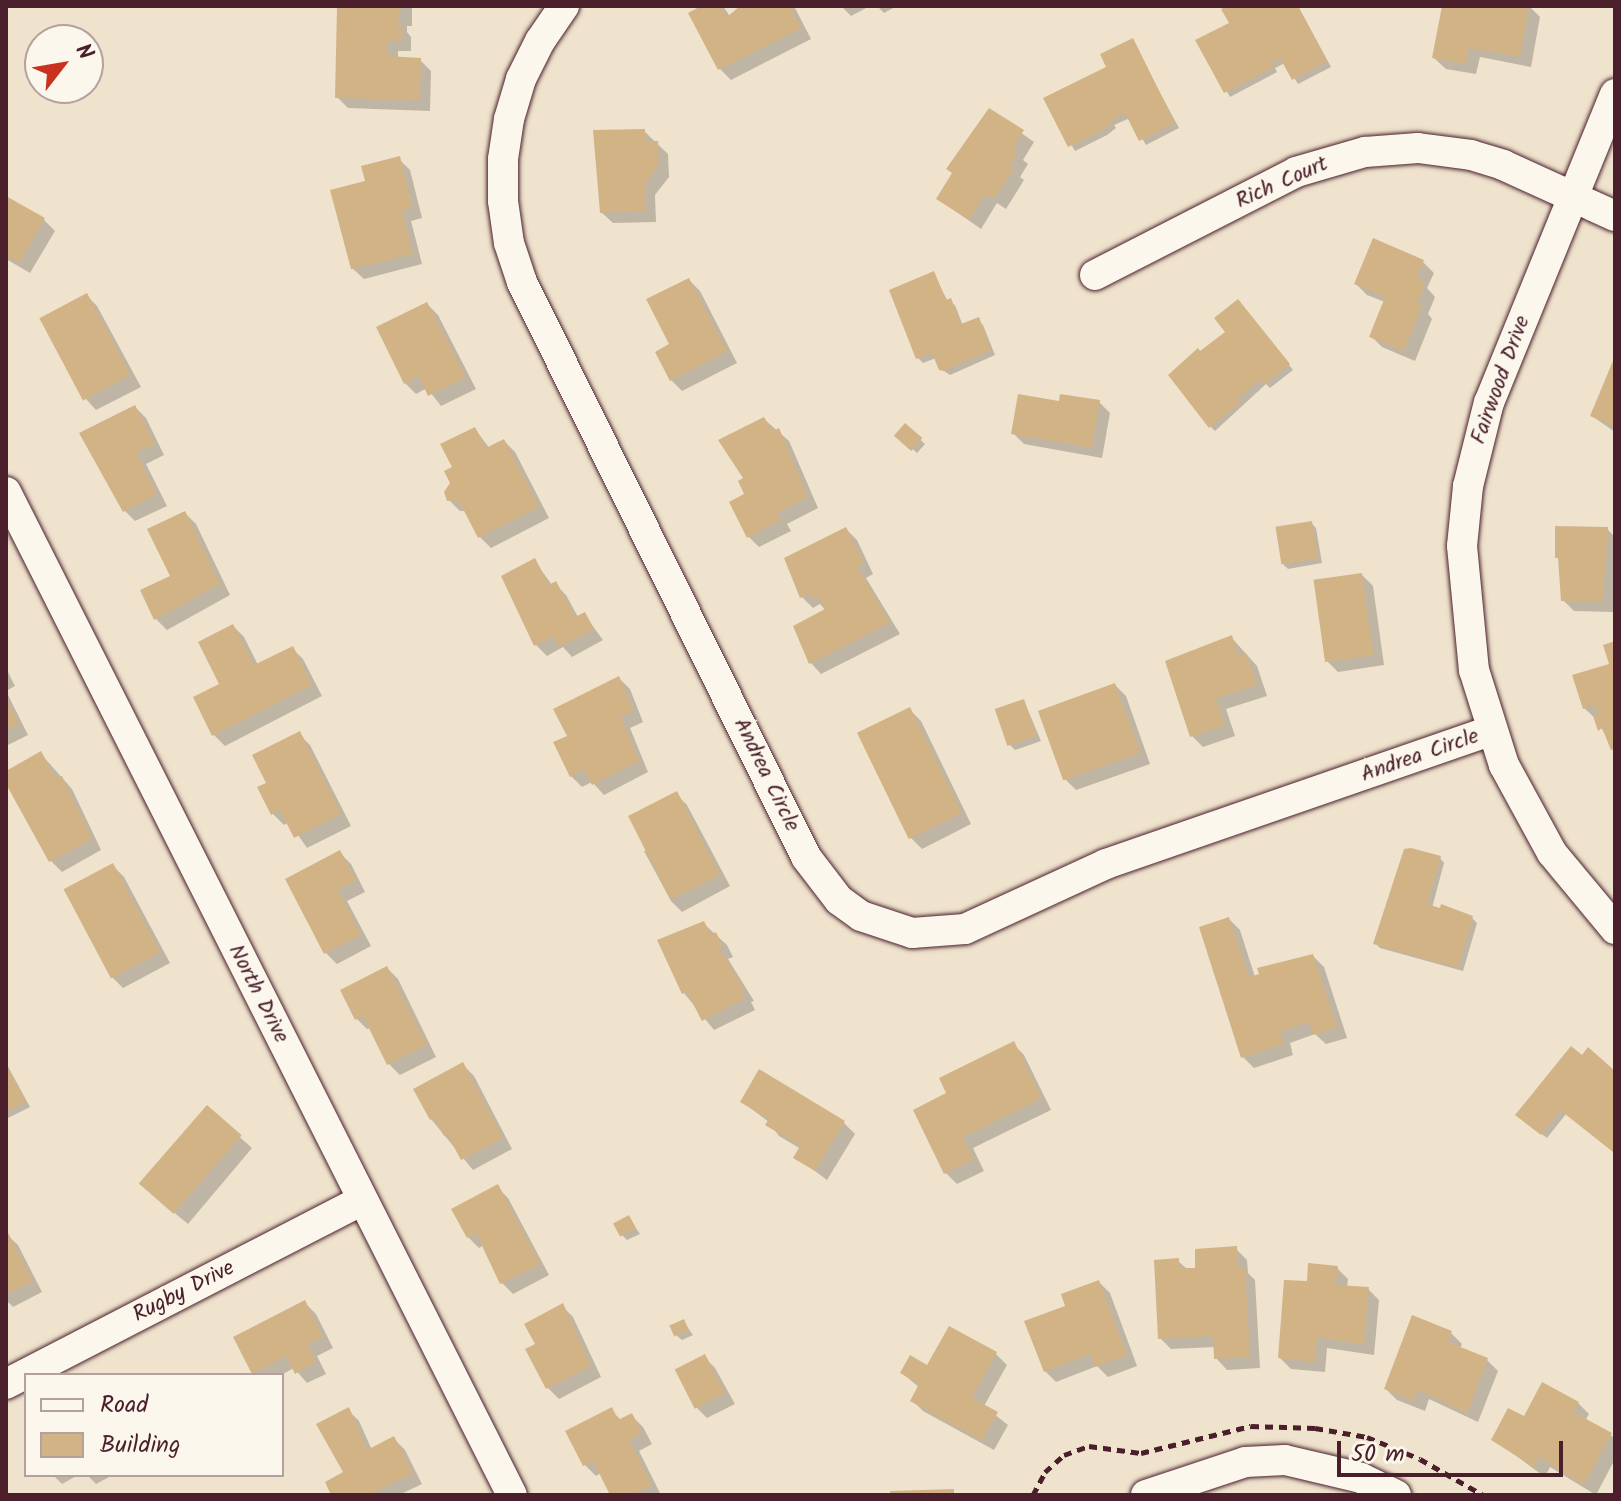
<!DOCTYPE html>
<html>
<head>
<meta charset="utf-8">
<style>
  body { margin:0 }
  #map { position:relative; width:1621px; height:1501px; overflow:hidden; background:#efe3cd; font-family:Kalam,sans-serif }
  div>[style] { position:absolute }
  .shadow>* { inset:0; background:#0003; transform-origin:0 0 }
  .building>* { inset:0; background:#d2b386; transform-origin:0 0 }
  .path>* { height:5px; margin-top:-2.5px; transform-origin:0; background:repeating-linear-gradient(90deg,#4a1f2b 0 8px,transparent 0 14px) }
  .roads { filter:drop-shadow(0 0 2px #4a1f2b) drop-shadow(0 0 2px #4a1f2b) }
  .street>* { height:30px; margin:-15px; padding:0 15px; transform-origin:15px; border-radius:15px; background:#fbf7ec }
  span { translate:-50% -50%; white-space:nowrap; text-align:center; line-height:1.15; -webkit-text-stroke:6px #fbf7ec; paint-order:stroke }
  .street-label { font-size:22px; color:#4a1f2b }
  .frame { position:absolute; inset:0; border:8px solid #4a1f2b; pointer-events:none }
  .legend { position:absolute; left:24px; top:1373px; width:260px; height:104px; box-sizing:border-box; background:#fbf7ec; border:2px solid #b4a19f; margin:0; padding:10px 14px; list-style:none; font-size:24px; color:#4a1f2b }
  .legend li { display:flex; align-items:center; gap:16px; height:40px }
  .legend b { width:40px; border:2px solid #b4a19f }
  .north { position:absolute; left:24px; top:24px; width:80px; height:80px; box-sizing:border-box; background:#fbf7ec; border:2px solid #b4a19f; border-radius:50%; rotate:59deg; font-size:22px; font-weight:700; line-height:32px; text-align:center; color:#4a1f2b }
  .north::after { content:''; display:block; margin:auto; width:28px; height:36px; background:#c8321e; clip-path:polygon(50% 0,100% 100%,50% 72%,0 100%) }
  .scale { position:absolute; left:1337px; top:1441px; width:226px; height:36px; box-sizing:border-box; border:4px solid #4a1f2b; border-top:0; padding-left:10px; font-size:24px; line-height:28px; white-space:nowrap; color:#4a1f2b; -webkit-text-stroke:6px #fbf7ec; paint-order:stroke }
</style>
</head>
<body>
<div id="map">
  <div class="shadow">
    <i style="clip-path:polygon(340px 6px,412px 6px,412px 26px,407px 26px,407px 32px,411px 37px,411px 51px,398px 51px,398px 59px,420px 60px,431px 71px,430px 111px,348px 108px,337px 97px)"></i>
    <i style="clip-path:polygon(705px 6px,723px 6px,731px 18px,746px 6px,794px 6px,811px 39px,731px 80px,720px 69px,691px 14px)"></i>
    <i style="clip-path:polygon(841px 6px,870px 6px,851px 16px)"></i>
    <i style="clip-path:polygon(877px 6px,897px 6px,884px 13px)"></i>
    <i style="clip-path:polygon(1232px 6px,1298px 6px,1331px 67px,1298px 84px,1285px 63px,1275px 68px,1277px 72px,1230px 97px,1198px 41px,1231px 23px)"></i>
    <i style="clip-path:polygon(1449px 6px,1529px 6px,1540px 17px,1531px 67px,1480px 57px,1476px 74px,1446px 69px,1434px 58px)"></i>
    <i style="clip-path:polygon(1132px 41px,1179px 128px,1146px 145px,1130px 118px,1114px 125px,1116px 128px,1107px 135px,1075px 151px,1046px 99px,1109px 68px)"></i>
    <i style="clip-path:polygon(989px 110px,1034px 142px,1023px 160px,1028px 164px,1020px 177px,1024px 180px,1006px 209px,997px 203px,981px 229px,938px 199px)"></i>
    <i style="clip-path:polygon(644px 131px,668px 154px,669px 177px,655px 195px,656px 222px,613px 223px,601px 212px)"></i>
    <i style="clip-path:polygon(399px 159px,410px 170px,422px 218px,411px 221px,422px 264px,364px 279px,352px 268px)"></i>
    <i style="clip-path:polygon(6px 198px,44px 220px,55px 231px,30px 273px,6px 259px)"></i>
    <i style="clip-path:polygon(1423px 262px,1434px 273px,1427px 288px,1435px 297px,1428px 314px,1432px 319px,1415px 361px,1382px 347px,1371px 336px,1385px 302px,1367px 295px,1356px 284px)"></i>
    <i style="clip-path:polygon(934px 274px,948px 302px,955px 305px,963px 326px,978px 320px,983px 325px,995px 355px,950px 375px,941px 369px,936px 358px,923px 363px,918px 358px)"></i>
    <i style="clip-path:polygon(689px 280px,700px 291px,737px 363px,682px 391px,671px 380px,672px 345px)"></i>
    <i style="clip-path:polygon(86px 295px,97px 306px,141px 387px,96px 410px,86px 399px)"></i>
    <i style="clip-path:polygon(427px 304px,438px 315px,476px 389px,441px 406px,427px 388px,416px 394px,405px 383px)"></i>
    <i style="clip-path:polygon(1242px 307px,1293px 370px,1270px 388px,1266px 384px,1215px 431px,1210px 426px,1201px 353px,1228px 332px)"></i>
    <i style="clip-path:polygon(1615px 362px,1615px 432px,1592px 416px)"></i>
    <i style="clip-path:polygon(1099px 402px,1110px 413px,1102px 458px,1024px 444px,1013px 433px)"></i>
    <i style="clip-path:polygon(135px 407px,146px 418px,164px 455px,146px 464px,167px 506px,135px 521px,124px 510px)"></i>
    <i style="clip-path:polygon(764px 419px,789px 441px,818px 508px,787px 524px,791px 531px,759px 547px,748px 536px,745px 479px)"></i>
    <i style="left:905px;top:426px;width:27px;height:12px;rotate:42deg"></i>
    <i style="clip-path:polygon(475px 429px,490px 449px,504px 441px,515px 452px,549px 518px,491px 548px,480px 537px,467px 511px,460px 511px,449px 500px,455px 468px)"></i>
    <i style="clip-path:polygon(185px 513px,196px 524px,230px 595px,167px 630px,156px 619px,143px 591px,173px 577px)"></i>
    <i style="clip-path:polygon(1311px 523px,1316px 528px,1322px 563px,1288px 569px,1283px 564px)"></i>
    <i style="clip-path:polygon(846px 529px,857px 540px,873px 574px,866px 578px,900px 634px,821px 674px,811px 663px,826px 611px,820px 604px,813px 608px,802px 597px)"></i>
    <i style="clip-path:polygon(1607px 529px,1615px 537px,1613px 612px,1574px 611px,1563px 600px,1561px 561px,1557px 557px)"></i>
    <i style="clip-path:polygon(534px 560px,552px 585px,555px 584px,566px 595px,578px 617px,584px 614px,603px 640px,572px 657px,563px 647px,547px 656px,536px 645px,504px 576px)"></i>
    <i style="clip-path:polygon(1362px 575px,1373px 586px,1384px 665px,1338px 672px,1327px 661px)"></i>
    <i style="clip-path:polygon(233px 626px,244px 637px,258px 665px,292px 648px,303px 659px,322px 696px,225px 746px,214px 735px)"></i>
    <i style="clip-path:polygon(1231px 637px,1257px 666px,1267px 696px,1226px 709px,1235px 736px,1203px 747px,1192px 736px)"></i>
    <i style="clip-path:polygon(1615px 643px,1615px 751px,1596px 719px,1584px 708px,1612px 666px)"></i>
    <i style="clip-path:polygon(6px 668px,15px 686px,6px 691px,28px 735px,6px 746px)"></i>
    <i style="clip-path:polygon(619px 678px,630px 689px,643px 722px,630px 728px,648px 772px,604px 795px,592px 782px,582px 787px,571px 776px,569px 737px)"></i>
    <i style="clip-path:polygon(1115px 685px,1126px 696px,1150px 764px,1076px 790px,1065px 779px)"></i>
    <i style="clip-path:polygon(1024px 701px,1041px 741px,1015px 750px,1010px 745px)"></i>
    <i style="clip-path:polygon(910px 710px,921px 721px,971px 824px,922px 849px,911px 838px,860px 734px)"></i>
    <i style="clip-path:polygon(299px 734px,310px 745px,351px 826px,307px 848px,289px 822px,284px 825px,273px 814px,269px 783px)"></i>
    <i style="clip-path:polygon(41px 754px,72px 789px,101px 850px,62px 872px,51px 861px,6px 780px,6px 773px)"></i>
    <i style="clip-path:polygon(676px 794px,687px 805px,730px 886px,682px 912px,671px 901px,644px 851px,648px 850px)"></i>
    <i style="clip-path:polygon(340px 853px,351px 864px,365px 892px,347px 901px,371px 946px,337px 964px,326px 953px)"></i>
    <i style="clip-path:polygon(1440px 858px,1444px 863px,1432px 908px,1472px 918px,1477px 923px,1463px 971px,1380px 948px,1375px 943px)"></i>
    <i style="clip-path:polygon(113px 866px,124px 877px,170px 963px,123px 988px,112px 977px)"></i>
    <i style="clip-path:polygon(1229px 919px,1240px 930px,1255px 977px,1313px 956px,1324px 967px,1347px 1038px,1326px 1044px,1315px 1034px,1290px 1043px,1293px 1055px,1254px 1068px,1243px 1057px)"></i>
    <i style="clip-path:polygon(703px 923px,727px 945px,733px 957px,728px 959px,754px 1001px,751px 1002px,755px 1010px,714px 1030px,684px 993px)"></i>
    <i style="clip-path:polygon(387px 968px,398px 979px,436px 1057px,400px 1075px,389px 1064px,371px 1028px,367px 1029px,356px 1018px)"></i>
    <i style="clip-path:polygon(1013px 1044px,1024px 1055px,1051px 1110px,973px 1148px,984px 1171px,957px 1184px,946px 1173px,949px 1094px)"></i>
    <i style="clip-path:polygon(1589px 1050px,1615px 1073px,1615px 1152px,1566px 1114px,1547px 1138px,1523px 1120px)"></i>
    <i style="clip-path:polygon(6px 1063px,30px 1107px,6px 1119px)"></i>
    <i style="clip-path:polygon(463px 1065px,474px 1076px,512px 1149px,473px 1170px,431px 1119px)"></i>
    <i style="clip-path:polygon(742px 1102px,844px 1123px,855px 1134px,827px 1180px,796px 1157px,801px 1149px,779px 1136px,769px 1122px)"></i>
    <i style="clip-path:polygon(207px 1108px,252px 1148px,188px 1224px,154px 1196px)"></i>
    <i style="clip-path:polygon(497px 1187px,508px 1198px,549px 1275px,513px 1294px,502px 1283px,484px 1245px,479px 1248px,468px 1237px)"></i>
    <i style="clip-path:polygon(629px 1218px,640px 1234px,627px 1240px,622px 1235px)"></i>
    <i style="clip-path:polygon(6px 1234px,18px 1245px,42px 1292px,13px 1307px,6px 1300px)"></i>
    <i style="clip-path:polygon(1236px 1249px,1247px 1260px,1248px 1273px,1255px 1280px,1260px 1368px,1227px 1370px,1216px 1358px,1215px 1347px,1171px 1349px,1160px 1338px,1178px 1261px,1188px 1270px,1198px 1270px)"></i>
    <i style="clip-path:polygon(1337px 1268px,1348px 1279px,1347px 1288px,1368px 1289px,1379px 1300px,1374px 1355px,1327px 1348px,1325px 1372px,1291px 1369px,1280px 1358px,1309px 1284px)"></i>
    <i style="clip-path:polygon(1099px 1282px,1110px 1293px,1137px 1366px,1108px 1377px,1097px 1366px,1056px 1382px,1045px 1371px,1068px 1307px)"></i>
    <i style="clip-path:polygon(305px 1303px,316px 1314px,333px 1348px,317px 1356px,326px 1374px,307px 1383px,294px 1368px,281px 1375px,256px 1375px,253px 1372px)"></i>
    <i style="clip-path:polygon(562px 1306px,573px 1317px,601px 1377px,559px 1399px,548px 1388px,538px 1345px)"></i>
    <i style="clip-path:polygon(683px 1321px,693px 1335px,682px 1340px,677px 1336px)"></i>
    <i style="clip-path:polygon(950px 1328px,996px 1354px,1007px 1365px,984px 1406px,1008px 1425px,994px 1450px,923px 1411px,912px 1400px,920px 1388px,902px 1373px,928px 1368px)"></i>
    <i style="clip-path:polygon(1451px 1333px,1462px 1344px,1460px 1349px,1487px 1360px,1498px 1371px,1478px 1422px,1429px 1399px,1425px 1411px,1397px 1400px,1386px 1389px)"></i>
    <i style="clip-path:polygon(704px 1357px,715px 1368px,735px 1404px,707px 1418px,696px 1407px)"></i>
    <i style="clip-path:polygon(1578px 1403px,1589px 1414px,1585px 1421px,1615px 1438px,1615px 1459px,1596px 1495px,1550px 1467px,1545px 1477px,1493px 1439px,1525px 1419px)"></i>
    <i style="clip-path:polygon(348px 1410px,359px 1421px,372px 1450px,394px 1439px,405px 1450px,422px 1484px,399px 1495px,334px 1495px,346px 1473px)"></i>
    <i style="clip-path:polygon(611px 1410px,622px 1421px,632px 1416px,643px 1427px,652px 1444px,639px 1451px,661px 1495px,612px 1495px,601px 1473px,596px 1476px,585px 1465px)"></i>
    <i style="clip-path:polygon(53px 1475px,78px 1475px,62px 1484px)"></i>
    <i style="clip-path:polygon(87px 1475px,111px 1475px,111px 1476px,96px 1484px)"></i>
  </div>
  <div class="building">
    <i style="clip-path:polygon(337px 6px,402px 6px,397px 25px,401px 24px,401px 41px,388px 41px,387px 56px,421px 58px,420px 100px,335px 98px)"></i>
    <i style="clip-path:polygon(701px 6px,721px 6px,727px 17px,740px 6px,790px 6px,801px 28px,718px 70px,688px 13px)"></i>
    <i style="clip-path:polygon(1228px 6px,1298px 6px,1327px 61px,1292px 80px,1280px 58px,1271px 63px,1274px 67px,1224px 93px,1195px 40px,1229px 23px,1221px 9px)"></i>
    <i style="clip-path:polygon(1442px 6px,1529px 6px,1520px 57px,1469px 48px,1466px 64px,1432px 58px)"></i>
    <i style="clip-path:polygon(1133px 38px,1175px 123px,1139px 141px,1125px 113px,1111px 120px,1113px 122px,1102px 131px,1068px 147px,1043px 98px,1106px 67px,1100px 54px)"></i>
    <i style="clip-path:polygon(989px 108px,1024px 130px,1013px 149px,1018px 152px,1010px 165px,1014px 168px,994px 199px,985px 194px,969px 220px,936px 199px,952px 173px,946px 169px)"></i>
    <i style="clip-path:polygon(645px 129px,645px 141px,658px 141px,659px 165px,645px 184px,646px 211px,600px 213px,593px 130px)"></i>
    <i style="clip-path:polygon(400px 156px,412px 208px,402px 210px,413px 254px,351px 269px,330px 190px,365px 181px,361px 166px)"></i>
    <i style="clip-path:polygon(6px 196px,45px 218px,19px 263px,6px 256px)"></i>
    <i style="clip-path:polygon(1373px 238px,1424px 260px,1417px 276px,1425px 284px,1417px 304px,1422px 306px,1404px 351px,1369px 337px,1385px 297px,1354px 284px)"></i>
    <i style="clip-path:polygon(934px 271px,946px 300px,951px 298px,961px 324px,979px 317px,991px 350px,944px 371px,939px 370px,932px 353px,916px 359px,889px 290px)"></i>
    <i style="clip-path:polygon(689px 278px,727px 351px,670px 381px,655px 352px,669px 344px,646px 299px)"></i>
    <i style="left:87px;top:293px;width:93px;height:54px;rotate:62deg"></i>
    <i style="clip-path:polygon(1238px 299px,1290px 364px,1264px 385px,1260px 380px,1238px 398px,1241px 402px,1209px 428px,1168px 375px,1198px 348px,1200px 351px,1225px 332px,1214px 318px)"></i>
    <i style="clip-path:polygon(427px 302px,466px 377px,428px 396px,419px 376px,404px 384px,376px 327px)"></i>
    <i style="clip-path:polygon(1615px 356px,1615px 427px,1590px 416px)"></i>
    <i style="clip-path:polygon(1018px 394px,1059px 401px,1060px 394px,1100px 400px,1092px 448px,1011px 434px)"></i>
    <i style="clip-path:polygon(135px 405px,155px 444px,136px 453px,157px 494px,123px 512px,79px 433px)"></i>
    <i style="clip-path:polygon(764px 417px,772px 431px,779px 428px,808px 497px,777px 513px,781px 520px,747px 538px,729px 502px,744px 494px,738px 481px,743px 478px,718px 440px)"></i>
    <i style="left:905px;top:423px;width:23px;height:17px;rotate:41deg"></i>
    <i style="clip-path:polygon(475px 427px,486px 448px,504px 439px,539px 507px,478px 538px,459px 501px,447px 501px,444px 492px,450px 483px,444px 471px,452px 467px,440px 444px)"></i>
    <i style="clip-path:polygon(185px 511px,220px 584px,154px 620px,140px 590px,170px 576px,147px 529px)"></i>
    <i style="left:1312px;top:521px;width:38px;height:37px;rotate:81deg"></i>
    <i style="clip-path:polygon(1555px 526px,1608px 527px,1603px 602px,1561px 601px,1558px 558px,1555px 558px)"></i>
    <i style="clip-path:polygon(846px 527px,864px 562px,857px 566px,890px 623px,809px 664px,793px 626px,825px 609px,818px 596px,812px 599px,809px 594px,800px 598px,784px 558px)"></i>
    <i style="clip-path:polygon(535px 558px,549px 585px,556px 581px,575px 617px,585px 612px,594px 629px,559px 647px,554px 636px,534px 646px,501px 576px)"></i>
    <i style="left:1362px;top:573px;width:83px;height:49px;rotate:82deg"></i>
    <i style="clip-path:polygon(233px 624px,254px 665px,293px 646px,312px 685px,212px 736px,193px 697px,219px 684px,198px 642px)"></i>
    <i style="clip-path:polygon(1232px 635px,1238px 655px,1246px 653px,1257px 685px,1216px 698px,1225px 725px,1190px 737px,1165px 661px)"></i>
    <i style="clip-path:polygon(1615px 641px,1615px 749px,1611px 750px,1602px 728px,1598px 731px,1593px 716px,1598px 714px,1595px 705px,1583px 709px,1572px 675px,1609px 664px,1603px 645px)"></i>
    <i style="clip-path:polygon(619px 676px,633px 710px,621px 717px,639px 761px,592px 785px,584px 770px,570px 777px,553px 742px,567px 736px,553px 709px)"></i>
    <i style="left:1115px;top:683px;width:74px;height:82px;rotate:70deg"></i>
    <i style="clip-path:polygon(6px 698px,19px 723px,6px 730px)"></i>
    <i style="left:1024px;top:699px;width:39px;height:31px;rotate:71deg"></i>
    <i style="left:910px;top:707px;width:118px;height:59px;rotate:64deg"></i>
    <i style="clip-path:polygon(300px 731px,341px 814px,294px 838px,280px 810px,271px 815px,257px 787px,266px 783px,252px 755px)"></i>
    <i style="clip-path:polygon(41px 751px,56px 778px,62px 776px,92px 839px,49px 862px,6px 784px,6px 771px)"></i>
    <i style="left:677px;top:791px;width:94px;height:55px;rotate:63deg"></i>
    <i style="clip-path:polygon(1411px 848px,1441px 856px,1427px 904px,1440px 908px,1441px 904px,1473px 916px,1458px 968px,1373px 944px,1404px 849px)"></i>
    <i style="clip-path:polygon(340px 850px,356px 880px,338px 890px,361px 935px,324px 954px,285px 879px)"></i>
    <i style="left:113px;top:863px;width:101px;height:56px;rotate:62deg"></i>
    <i style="clip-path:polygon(1229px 917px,1249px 977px,1259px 974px,1257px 968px,1313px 954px,1337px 1027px,1313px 1035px,1309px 1022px,1280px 1032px,1284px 1044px,1241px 1058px,1199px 927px)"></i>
    <i style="clip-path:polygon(704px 921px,711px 935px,716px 932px,723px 946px,719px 948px,744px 989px,741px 991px,745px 998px,702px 1021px,687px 992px,682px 994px,657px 940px)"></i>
    <i style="clip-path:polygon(387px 966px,427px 1045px,387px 1065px,363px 1016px,355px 1020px,340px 990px)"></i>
    <i style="clip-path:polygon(1014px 1041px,1042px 1098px,963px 1137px,974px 1159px,944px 1174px,913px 1110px,946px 1093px,939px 1078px)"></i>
    <i style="clip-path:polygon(1571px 1046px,1582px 1055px,1588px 1047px,1615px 1071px,1613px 1152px,1560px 1110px,1541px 1135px,1515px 1115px)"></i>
    <i style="clip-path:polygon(463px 1062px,503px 1138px,461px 1160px,447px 1134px,444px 1136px,434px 1118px,430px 1120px,413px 1089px)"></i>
    <i style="clip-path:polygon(6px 1063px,26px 1102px,6px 1112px)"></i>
    <i style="clip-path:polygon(759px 1069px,845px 1121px,815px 1171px,793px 1158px,800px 1146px,765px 1125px,769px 1119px,740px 1102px)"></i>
    <i style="left:207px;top:1105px;width:46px;height:104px;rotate:41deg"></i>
    <i style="clip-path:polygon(498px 1184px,540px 1264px,500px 1284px,476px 1233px,467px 1238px,451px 1209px)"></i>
    <i style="left:629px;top:1215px;width:15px;height:18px;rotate:62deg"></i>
    <i style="clip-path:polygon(6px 1229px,33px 1281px,6px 1295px)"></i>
    <i style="clip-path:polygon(1237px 1246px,1238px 1268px,1245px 1267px,1250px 1357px,1214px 1359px,1213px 1336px,1158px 1339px,1154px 1260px,1179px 1258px,1179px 1268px,1195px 1268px,1195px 1249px)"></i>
    <i style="clip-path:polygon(1308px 1263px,1338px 1266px,1336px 1285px,1369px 1287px,1364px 1345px,1317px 1337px,1315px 1362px,1278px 1358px,1284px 1280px,1307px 1281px)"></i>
    <i style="clip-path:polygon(1099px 1280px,1127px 1355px,1095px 1367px,1090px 1354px,1044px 1372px,1024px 1321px,1065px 1306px,1061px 1294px)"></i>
    <i style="clip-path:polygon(305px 1300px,323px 1337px,307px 1344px,316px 1362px,295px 1374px,286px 1356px,252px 1374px,233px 1337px)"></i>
    <i style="clip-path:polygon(563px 1303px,591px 1366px,546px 1389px,525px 1349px,535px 1344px,524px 1324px)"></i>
    <i style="clip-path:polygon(1412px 1315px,1452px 1331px,1448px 1342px,1488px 1358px,1467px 1413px,1418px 1390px,1414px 1401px,1384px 1389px)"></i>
    <i style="left:684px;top:1319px;width:12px;height:16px;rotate:66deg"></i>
    <i style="clip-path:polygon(949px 1326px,997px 1352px,972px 1398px,998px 1412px,982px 1441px,910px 1401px,919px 1384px,900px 1373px,910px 1355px,927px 1365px)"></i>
    <i style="left:705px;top:1354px;width:44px;height:34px;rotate:63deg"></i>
    <i style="clip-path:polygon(1542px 1382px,1579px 1402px,1573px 1412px,1612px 1433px,1584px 1485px,1539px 1457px,1534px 1467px,1491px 1440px,1508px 1408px,1524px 1416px)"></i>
    <i style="clip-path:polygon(349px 1407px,367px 1450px,394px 1436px,413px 1473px,369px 1495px,331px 1495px,325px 1482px,343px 1472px,316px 1424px)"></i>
    <i style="clip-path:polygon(612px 1407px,618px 1420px,632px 1413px,642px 1433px,629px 1440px,652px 1485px,631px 1495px,610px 1495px,593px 1461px,583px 1466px,565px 1431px)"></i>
    <i style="clip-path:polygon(954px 1489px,954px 1495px,890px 1495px,890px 1491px)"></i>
  </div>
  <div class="path">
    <i style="left:1033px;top:1495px;width:26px;rotate:-62deg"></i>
    <i style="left:1045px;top:1472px;width:25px;rotate:-42deg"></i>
    <i style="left:1064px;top:1455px;width:27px;rotate:-20deg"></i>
    <i style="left:1089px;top:1446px;width:52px;rotate:7.7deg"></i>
    <i style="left:1141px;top:1453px;width:113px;rotate:-13.8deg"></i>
    <i style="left:1251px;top:1426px;width:64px;rotate:1.8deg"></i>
    <i style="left:1315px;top:1428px;width:53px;rotate:9.8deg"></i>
    <i style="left:1367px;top:1437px;width:57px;rotate:22.5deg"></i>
    <i style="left:1420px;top:1459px;width:73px;rotate:29.7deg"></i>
  </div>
  <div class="roads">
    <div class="street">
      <i style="left:564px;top:6px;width:42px;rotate:124.4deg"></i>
      <i style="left:540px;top:41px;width:42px;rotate:116.6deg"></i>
      <i style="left:521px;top:79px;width:42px;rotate:106.7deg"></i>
      <i style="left:509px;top:119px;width:40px;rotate:98.5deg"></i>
      <i style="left:503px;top:159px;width:42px;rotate:90deg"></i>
      <i style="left:503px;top:201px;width:42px;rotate:81.9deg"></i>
      <i style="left:509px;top:243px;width:41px;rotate:71.6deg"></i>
      <i style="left:522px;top:282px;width:641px;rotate:63.71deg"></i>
      <i style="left:806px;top:857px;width:54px;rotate:52.5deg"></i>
      <i style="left:839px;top:900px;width:27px;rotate:36deg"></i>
      <i style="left:861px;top:916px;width:54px;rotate:18.4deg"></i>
      <i style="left:912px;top:933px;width:53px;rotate:-4.3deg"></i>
      <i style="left:965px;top:929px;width:155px;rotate:-24.7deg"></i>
      <i style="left:1106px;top:864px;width:407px;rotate:-19.1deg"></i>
      <i style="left:1615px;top:94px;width:333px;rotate:112.2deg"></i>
      <i style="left:1489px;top:402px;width:87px;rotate:104deg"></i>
      <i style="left:1468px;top:486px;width:60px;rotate:95.7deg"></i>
      <i style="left:1462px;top:546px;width:125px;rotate:84.5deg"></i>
      <i style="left:1474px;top:670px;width:100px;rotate:72.5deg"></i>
      <i style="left:1504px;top:765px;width:100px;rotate:61.4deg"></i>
      <i style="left:1552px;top:853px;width:99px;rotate:50.3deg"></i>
      <i style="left:1095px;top:275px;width:226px;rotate:-27.1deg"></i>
      <i style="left:1296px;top:172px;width:72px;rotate:-16.2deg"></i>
      <i style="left:1365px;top:152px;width:53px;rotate:-4.3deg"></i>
      <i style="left:1418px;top:148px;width:53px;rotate:7.5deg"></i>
      <i style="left:1471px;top:155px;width:34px;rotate:17deg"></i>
      <i style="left:1503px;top:165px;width:123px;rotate:24.5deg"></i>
      <i style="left:6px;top:492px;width:1123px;rotate:63.23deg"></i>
      <i style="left:6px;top:1384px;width:401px;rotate:-27.3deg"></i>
      <i style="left:1146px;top:1495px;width:104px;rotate:-18.4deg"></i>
      <i style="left:1245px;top:1462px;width:40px;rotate:-2.9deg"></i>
      <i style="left:1285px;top:1460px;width:78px;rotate:13.3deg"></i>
      <i style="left:1361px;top:1478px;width:39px;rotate:26deg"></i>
    </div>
  </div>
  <div class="street-label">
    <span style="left:1282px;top:183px;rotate:-24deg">Rich Court</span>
    <span style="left:1501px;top:380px;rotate:-70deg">Fairwood Drive</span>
    <span style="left:1420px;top:756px;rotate:-19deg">Andrea Circle</span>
    <span style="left:766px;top:775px;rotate:64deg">Andrea Circle</span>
    <span style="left:258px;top:994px;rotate:63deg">North Drive</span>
    <span style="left:184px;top:1292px;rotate:-27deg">Rugby Drive</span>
  </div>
  <div class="frame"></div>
  <ul class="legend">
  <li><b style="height:10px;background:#fbf7ec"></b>Road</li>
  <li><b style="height:22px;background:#d2b386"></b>Building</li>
  </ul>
  <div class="north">N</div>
  <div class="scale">50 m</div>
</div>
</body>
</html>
